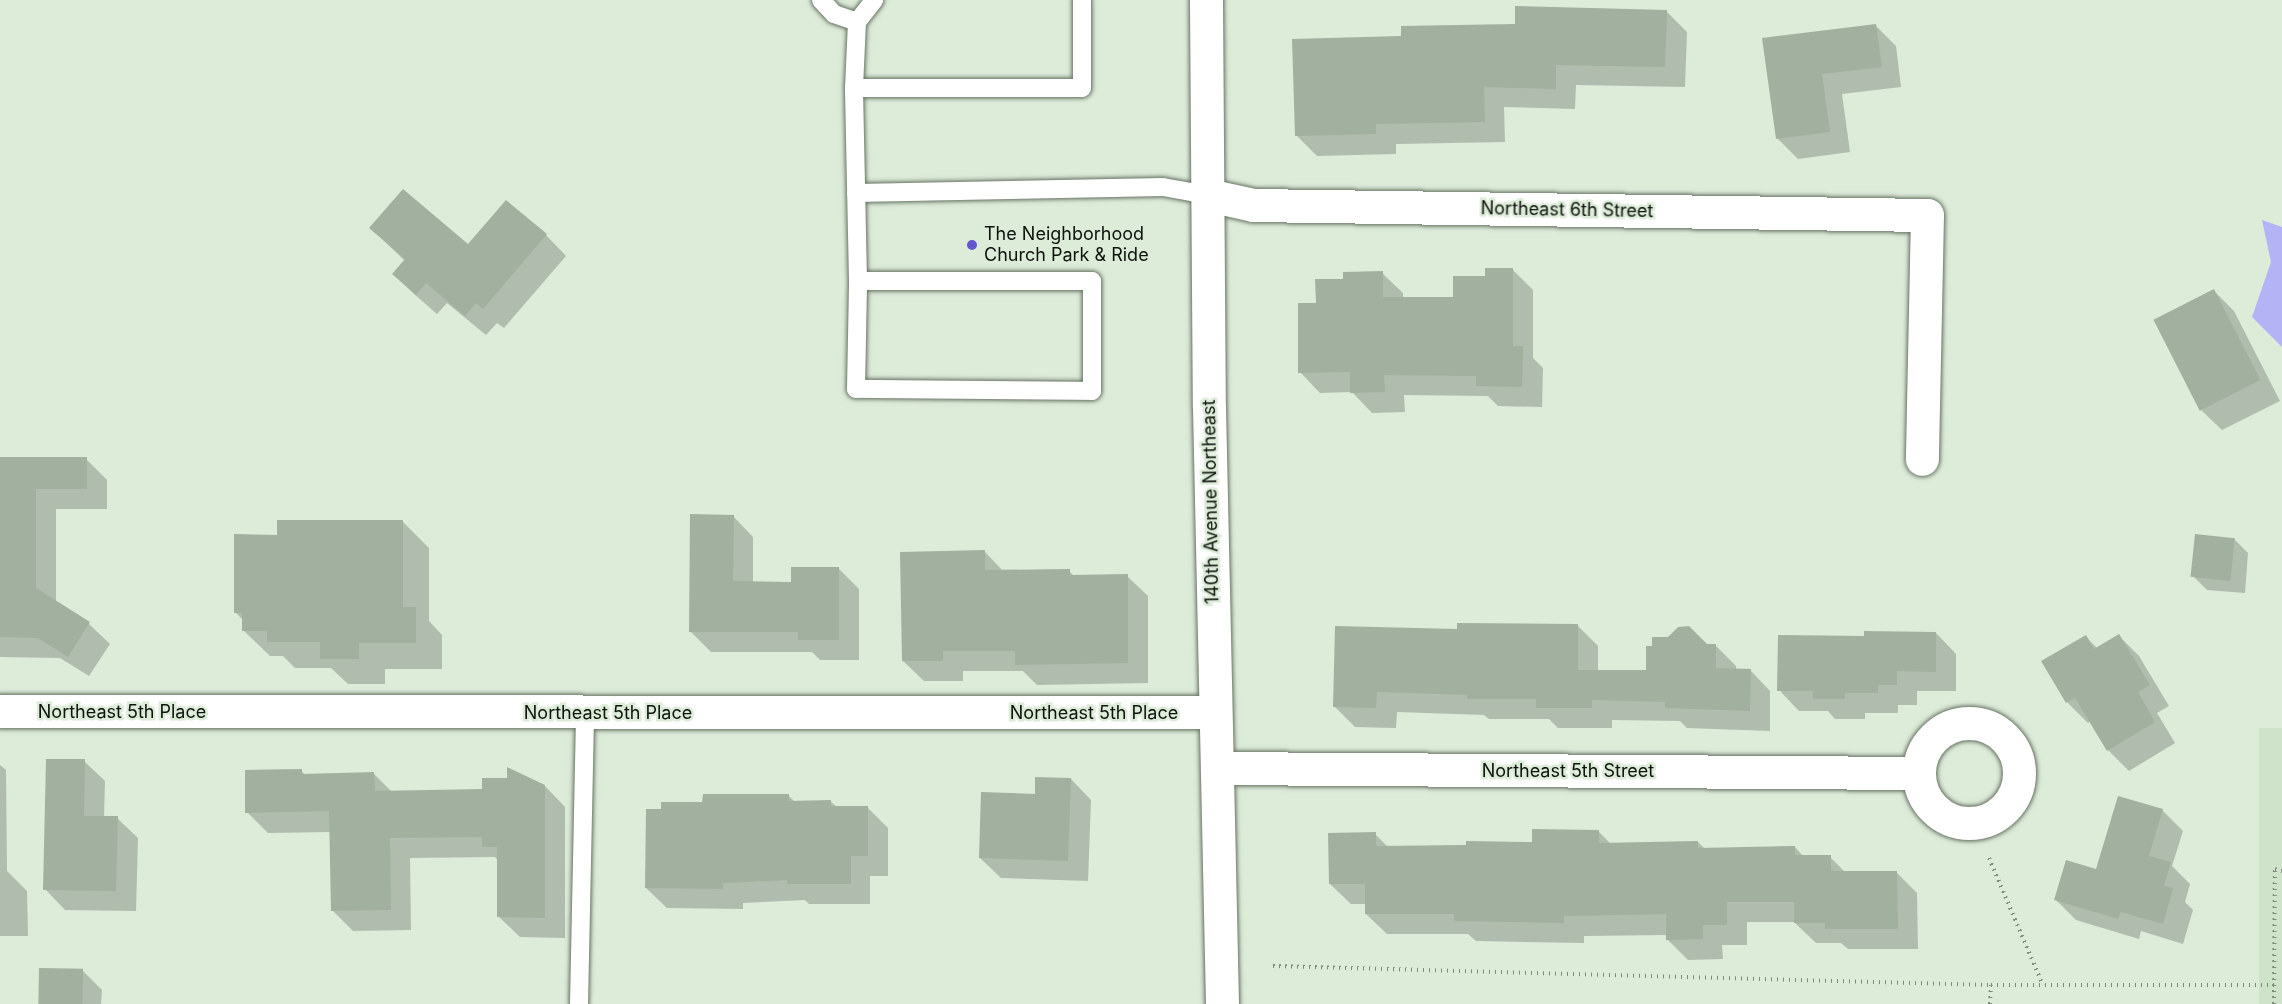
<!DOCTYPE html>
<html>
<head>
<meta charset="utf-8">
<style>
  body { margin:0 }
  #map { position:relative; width:2282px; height:1004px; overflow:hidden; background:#ddebd9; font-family:Inter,sans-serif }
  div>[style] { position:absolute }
  .built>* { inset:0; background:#cfe2ca; transform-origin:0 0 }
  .water>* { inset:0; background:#b4b3f6 }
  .shadow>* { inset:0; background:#0003 }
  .building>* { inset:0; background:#a2b09f; transform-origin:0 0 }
  .path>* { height:4px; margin-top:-2px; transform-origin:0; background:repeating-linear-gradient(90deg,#7f897c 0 1.5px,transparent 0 6px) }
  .roads { filter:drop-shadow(0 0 2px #687465) drop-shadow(0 0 2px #687465) }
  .service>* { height:18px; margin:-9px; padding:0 9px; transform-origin:9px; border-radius:9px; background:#fff }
  .minor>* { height:33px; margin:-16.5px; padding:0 16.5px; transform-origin:16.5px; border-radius:16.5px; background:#fff }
  .minor>.ring { margin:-16.5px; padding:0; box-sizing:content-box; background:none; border:33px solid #fff; border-radius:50% }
  .tertiary>* { height:33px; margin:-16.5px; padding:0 16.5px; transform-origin:16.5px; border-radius:16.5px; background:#fff }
  .dots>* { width:16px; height:16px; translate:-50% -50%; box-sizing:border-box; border:3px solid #ddebd9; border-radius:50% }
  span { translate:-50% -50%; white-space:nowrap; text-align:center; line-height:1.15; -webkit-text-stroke:5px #ddebd9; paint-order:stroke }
  .street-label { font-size:18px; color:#0e130d }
  .poi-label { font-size:18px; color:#0e130d }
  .left { translate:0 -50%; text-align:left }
</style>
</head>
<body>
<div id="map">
  <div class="built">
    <i style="left:2282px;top:728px;width:276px;height:23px;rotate:90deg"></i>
  </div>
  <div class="water">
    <i style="clip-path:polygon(2262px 220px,2282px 227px,2282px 347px,2252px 317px,2271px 262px)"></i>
  </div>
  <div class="shadow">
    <i style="clip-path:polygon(1666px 11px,1687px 32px,1685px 87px,1576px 85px,1575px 109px,1504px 107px,1505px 142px,1396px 144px,1396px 154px,1317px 156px,1296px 135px,1403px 38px)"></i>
    <i style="clip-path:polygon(1875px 25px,1896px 46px,1901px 87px,1842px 94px,1850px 152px,1798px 159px,1777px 138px,1764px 39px)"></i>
    <i style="clip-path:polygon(371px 228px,468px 246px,546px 235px,566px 256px,504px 328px,497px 323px,486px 335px,447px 303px,437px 314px,414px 294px,394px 274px,405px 261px)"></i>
    <i style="clip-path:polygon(1513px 270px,1533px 290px,1533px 358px,1543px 368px,1542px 407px,1498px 406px,1488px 396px,1404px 395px,1405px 412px,1372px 413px,1352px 392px,1320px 393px,1300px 372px,1317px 305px,1344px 281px,1382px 273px,1403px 293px,1403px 298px,1454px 298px,1486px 278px)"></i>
    <i style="clip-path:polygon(2214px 291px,2234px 311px,2280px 401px,2222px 430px,2201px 410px)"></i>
    <i style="clip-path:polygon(0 458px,86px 459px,107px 480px,107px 509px,56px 509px,56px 603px,89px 624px,110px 644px,89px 676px,60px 658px,0 657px)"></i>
    <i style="clip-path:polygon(733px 516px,753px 537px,753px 583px,793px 583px,839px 569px,859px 589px,859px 660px,820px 660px,812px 652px,711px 652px,691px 632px)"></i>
    <i style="clip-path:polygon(403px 522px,429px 548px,429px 621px,442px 635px,442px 669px,385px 669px,385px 684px,348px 684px,331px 668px,295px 668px,283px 656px,270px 656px,243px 630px,243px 620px,235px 612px,279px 536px)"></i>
    <i style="clip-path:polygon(2234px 539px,2248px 553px,2245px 593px,2207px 590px,2193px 576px)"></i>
    <i style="clip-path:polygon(985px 552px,1004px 572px,1069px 571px,1074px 576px,1127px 576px,1148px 596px,1148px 683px,1037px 685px,1023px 671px,963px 671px,963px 681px,924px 681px,903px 661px)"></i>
    <i style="clip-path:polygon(1578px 626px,1598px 646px,1598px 672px,1647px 672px,1706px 646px,1716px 646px,1736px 666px,1736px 670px,1750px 670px,1770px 691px,1770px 731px,1687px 728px,1680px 721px,1612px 720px,1612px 728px,1558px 728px,1549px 719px,1489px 719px,1484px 715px,1397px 712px,1396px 728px,1355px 727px,1334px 706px,1458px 631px)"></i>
    <i style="clip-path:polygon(1936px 633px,1956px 654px,1956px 691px,1917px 691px,1917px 705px,1898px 705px,1898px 713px,1865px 713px,1865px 719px,1835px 719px,1828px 711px,1799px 711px,1779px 690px,1866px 637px)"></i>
    <i style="clip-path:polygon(2085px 636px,2098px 649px,2119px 636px,2139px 656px,2169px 706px,2157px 713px,2175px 743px,2129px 771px,2108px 750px,2091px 721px,2088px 723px,2067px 702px,2043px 662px)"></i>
    <i style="clip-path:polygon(84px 761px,105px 781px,104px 818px,117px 818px,138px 838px,136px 911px,65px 910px,45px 889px)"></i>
    <i style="clip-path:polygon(0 765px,6px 770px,7px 871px,27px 891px,28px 936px,0 936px)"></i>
    <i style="clip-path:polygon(301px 771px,306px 775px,374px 774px,392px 792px,484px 791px,545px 786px,565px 807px,565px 938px,520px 937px,499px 917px,499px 862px,495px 857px,410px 858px,411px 930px,353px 931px,332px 910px,331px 832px,268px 833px,247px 812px)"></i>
    <i style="clip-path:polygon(1071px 779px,1091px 800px,1088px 881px,1001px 878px,980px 858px,1036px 795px)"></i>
    <i style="clip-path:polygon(789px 796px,795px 802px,831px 802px,837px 807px,867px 807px,888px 828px,888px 876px,870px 876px,870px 904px,809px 904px,805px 900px,743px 903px,743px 909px,667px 908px,646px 888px,704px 803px)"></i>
    <i style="clip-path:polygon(2162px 810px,2183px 831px,2172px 866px,2190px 884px,2185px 902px,2193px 910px,2183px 944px,2141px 931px,2139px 939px,2076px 920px,2056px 900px,2097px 871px)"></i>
    <i style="clip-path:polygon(1599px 832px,1611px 844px,1698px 842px,1705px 849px,1795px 847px,1804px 857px,1830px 857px,1846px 873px,1897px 873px,1917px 893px,1918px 949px,1848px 949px,1841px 943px,1816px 943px,1794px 922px,1747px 922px,1747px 945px,1722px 945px,1723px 959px,1688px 960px,1667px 939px,1667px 935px,1584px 936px,1584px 943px,1476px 941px,1468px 934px,1387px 934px,1366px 914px,1366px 904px,1351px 904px,1330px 884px,1375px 834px,1388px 847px,1533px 844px)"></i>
    <i style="clip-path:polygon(82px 970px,102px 990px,101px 1004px,41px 1004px)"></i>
  </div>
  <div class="building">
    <i style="clip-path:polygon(1515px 6px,1667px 10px,1665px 67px,1556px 65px,1556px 89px,1484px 87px,1485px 122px,1376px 124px,1376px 134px,1295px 136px,1292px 39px,1401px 36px,1401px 26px,1515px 24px)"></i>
    <i style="clip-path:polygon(1876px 24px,1882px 67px,1822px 74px,1830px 132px,1776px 139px,1762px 38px)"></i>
    <i style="clip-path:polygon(403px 189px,468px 244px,506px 200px,547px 234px,483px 309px,476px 303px,465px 316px,426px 283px,416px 295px,392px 274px,405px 259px,369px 228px)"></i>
    <i style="clip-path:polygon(1485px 268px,1513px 268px,1513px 346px,1523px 346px,1522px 387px,1476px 386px,1476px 376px,1384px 375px,1385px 392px,1350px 393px,1350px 372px,1298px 373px,1298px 303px,1316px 303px,1315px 279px,1343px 279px,1343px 272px,1383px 271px,1383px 297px,1453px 297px,1453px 276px,1485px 276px)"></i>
    <i style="left:2214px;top:289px;width:102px;height:68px;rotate:63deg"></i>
    <i style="clip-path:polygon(0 457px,87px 457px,87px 489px,36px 489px,36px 588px,90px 622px,68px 657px,38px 638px,0 637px)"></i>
    <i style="clip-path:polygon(690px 514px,734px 515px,733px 581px,791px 582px,791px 567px,839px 567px,839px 640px,798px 640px,798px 632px,689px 632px)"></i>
    <i style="clip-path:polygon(277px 520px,403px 520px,403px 607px,416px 607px,416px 643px,359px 643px,359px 659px,320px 659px,320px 642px,267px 642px,267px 631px,242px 631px,242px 613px,234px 613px,234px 534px,277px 535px)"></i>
    <i style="left:2195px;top:534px;width:40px;height:43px;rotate:6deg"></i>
    <i style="clip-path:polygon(985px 550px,985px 570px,1070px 569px,1070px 575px,1128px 574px,1128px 663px,1015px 665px,1015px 651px,943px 651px,943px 661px,902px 661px,900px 552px)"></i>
    <i style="clip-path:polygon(1457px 623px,1578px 624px,1578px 670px,1646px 670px,1646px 646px,1652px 646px,1652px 637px,1668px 637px,1678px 627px,1689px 626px,1707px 644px,1716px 644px,1716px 668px,1751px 669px,1750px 711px,1665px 708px,1665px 702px,1592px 700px,1592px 708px,1536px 708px,1536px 699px,1467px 699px,1467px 695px,1377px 692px,1376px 708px,1333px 707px,1335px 626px,1457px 629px)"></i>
    <i style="clip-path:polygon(1864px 631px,1936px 632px,1936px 672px,1897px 671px,1897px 685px,1878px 685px,1878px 693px,1845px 693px,1845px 699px,1813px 699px,1813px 691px,1777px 691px,1778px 635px,1864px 636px)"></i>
    <i style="clip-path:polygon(2119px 634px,2150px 685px,2138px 692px,2155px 722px,2107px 751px,2075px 698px,2066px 703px,2041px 661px,2086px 635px,2094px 649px)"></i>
    <i style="clip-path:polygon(46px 759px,85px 759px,84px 816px,118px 816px,116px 891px,43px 890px)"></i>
    <i style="clip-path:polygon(507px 767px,545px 785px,545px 918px,497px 917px,497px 847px,482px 847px,482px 837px,390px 838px,391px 910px,331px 911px,329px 811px,245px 813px,245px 770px,302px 769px,302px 774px,374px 772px,375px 791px,482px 789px,482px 778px,507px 778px)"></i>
    <i style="clip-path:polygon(1035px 777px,1071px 778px,1068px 861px,979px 858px,981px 792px,1035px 794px)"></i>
    <i style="clip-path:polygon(703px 794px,789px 794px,789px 801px,831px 800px,831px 806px,868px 806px,868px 856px,851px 856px,851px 884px,787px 884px,787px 880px,723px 883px,723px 889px,645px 888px,646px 809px,661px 809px,661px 802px,702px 802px)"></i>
    <i style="clip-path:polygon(2118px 796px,2163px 809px,2149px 856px,2171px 862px,2164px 886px,2173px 888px,2163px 924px,2121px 912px,2118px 919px,2054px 900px,2066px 860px,2096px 869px)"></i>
    <i style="clip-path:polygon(1532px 829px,1599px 830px,1599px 843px,1698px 841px,1698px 848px,1795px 846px,1795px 855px,1831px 855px,1831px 871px,1897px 871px,1898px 929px,1825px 929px,1825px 923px,1794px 923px,1794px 902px,1727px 902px,1727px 925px,1703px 925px,1703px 939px,1666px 940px,1666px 914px,1564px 916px,1564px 923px,1454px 921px,1454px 914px,1365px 914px,1365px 884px,1329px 884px,1328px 833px,1376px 832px,1376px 846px,1466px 845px,1466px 841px,1532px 842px)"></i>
    <i style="left:39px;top:968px;width:44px;height:36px;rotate:1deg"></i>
  </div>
  <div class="path">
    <i style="left:1989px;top:858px;width:138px;rotate:67deg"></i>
    <i style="left:1273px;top:966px;width:718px;rotate:1.52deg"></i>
    <i style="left:1991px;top:985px;width:283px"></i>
    <i style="left:1990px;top:1004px;width:19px;rotate:-87deg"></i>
    <i style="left:2274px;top:1004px;width:135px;rotate:-89.6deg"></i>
    <i style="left:2275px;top:869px;width:7px;rotate:16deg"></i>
  </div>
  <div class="roads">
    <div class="service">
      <i style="left:821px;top:0;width:19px;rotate:47deg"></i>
      <i style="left:834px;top:14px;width:24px;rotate:19deg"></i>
      <i style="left:854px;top:88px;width:228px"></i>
      <i style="left:1082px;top:88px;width:88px;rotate:-90deg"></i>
      <i style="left:856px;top:193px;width:307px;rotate:-1.1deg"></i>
      <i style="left:1163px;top:187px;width:46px;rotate:10.1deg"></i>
      <i style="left:858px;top:281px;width:234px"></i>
      <i style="left:1092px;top:281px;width:110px;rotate:90deg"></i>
      <i style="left:1092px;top:391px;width:236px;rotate:-179.5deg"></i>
      <i style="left:856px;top:389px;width:108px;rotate:-88.9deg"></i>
      <i style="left:858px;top:281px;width:193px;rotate:-91.2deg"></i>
      <i style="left:854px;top:88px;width:66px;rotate:-87.4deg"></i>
      <i style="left:857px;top:22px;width:28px;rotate:-52deg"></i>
      <i style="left:579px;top:1004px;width:291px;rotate:-88.8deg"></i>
    </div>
    <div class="minor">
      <i style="left:1208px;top:195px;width:46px;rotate:12.5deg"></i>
      <i style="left:1253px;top:205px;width:674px;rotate:0.85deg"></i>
      <i style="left:1927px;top:215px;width:244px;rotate:91.2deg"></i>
      <i style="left:0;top:711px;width:1215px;rotate:0.05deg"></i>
      <i class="ring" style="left:1919px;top:723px;width:67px;height:67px"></i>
      <i style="left:1217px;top:768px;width:701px;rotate:0.41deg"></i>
    </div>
    <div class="tertiary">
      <i style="left:1206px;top:0;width:407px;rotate:89.6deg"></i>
      <i style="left:1209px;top:407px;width:597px;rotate:88.75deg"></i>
    </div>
  </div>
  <div class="dots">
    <i style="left:972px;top:245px;background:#6556cf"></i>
  </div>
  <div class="street-label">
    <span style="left:1567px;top:210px;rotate:1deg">Northeast 6th Street</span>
    <span style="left:1211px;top:502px;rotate:-91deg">140th Avenue Northeast</span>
    <span style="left:122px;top:712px">Northeast 5th Place</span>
    <span style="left:608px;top:713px">Northeast 5th Place</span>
    <span style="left:1094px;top:713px">Northeast 5th Place</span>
    <span style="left:1568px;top:771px">Northeast 5th Street</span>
  </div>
  <div class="poi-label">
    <span class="left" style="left:984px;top:245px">The Neighborhood<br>Church Park &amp; Ride</span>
  </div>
</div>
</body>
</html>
